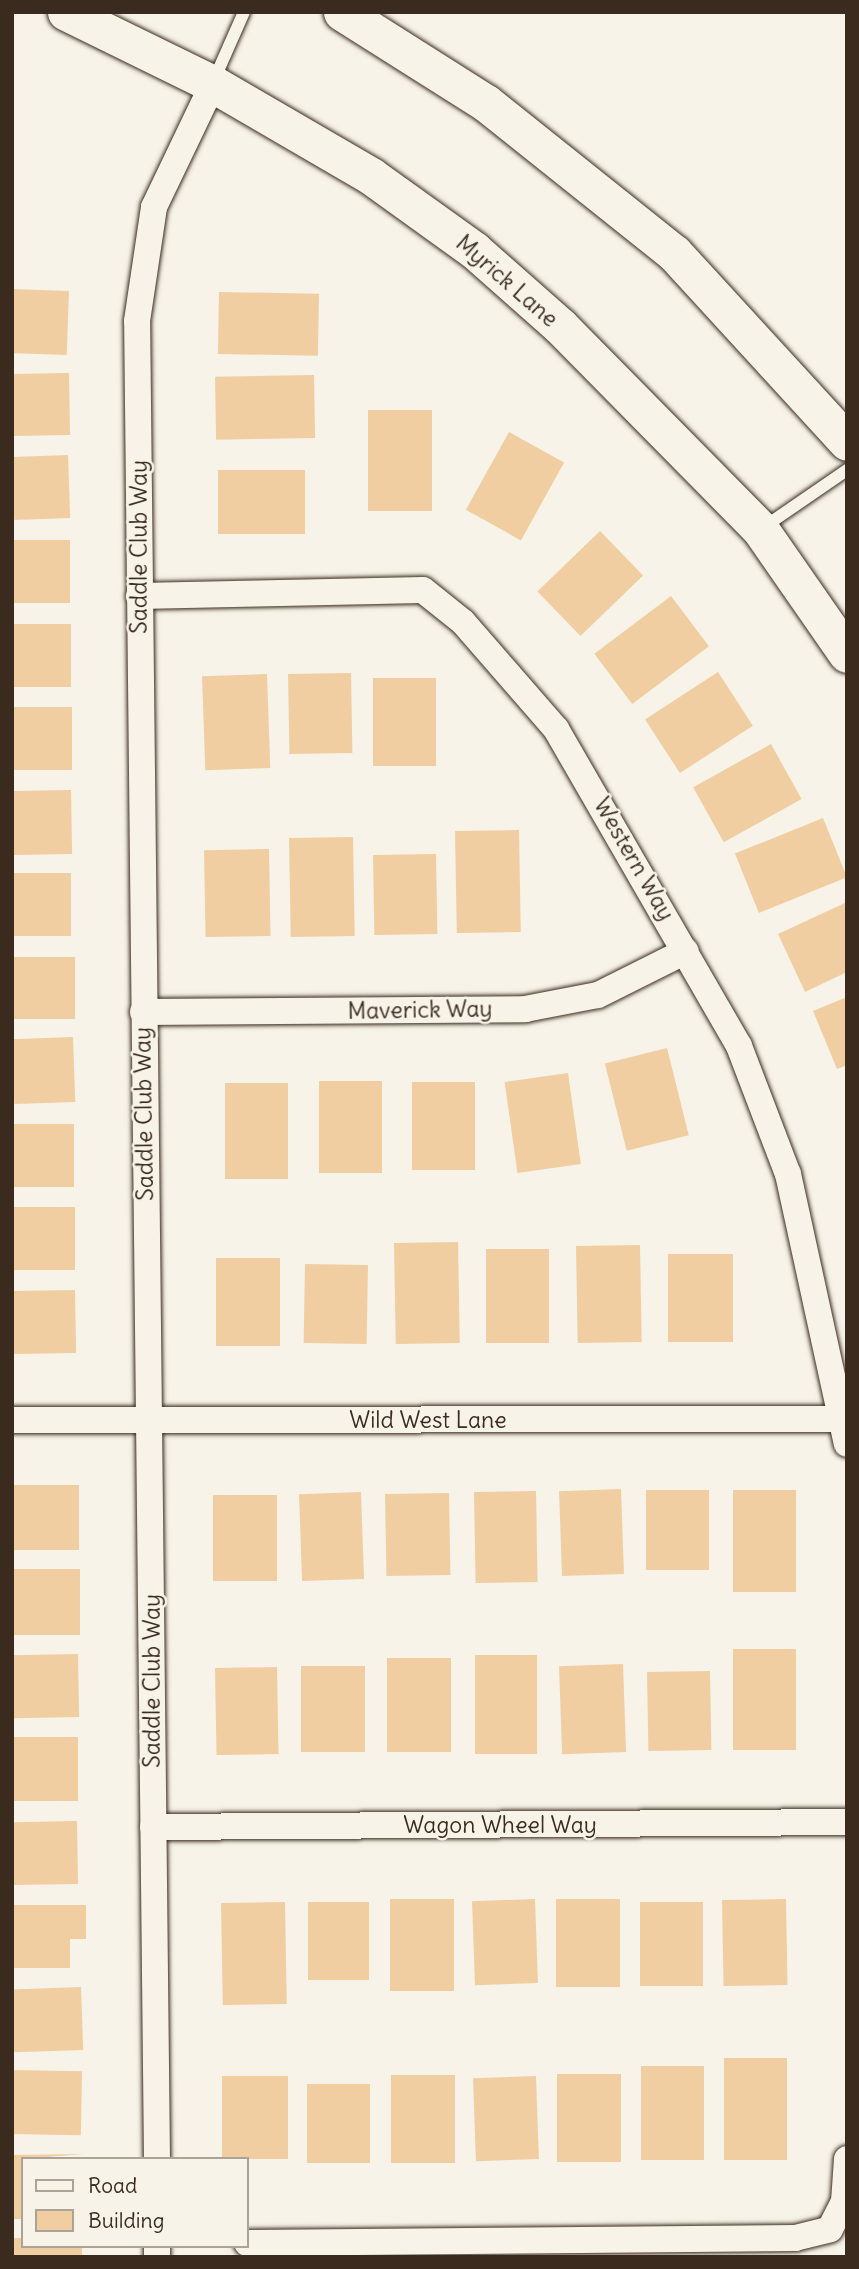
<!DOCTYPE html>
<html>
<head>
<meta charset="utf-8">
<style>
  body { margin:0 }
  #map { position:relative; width:859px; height:2269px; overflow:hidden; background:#f7f3e8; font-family:Delius,sans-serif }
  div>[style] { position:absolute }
  .building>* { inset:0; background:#f0cea1; transform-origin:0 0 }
  .roads { filter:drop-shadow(0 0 2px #3b2a1e) drop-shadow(0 0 2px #3b2a1e) }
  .lane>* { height:12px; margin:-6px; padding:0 6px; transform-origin:6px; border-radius:6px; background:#f7f3e8 }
  .street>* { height:26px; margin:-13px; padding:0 13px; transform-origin:13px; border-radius:13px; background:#f7f3e8 }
  .secondary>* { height:37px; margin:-18.5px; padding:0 18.5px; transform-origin:18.5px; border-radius:18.5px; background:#f7f3e8 }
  span { translate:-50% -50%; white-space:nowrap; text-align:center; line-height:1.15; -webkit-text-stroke:5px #f7f3e8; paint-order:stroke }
  .street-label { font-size:23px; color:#3b2a1e }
  .frame { position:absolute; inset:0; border:14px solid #3b2a1e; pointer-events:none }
  .legend { position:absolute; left:21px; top:2157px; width:228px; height:91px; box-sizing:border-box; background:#f7f3e8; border:2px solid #aca397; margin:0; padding:9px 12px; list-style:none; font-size:21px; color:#3b2a1e }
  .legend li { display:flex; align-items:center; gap:14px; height:35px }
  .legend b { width:35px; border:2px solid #aca397 }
</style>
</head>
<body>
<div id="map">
  <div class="building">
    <i style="left:12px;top:289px;width:57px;height:64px;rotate:2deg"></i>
    <i style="left:219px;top:292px;width:100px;height:62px;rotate:1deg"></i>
    <i style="left:69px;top:373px;width:62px;height:57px;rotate:89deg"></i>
    <i style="left:314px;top:375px;width:63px;height:99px;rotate:89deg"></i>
    <i style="left:432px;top:410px;width:101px;height:64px;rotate:90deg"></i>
    <i style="left:509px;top:432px;width:63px;height:89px;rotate:29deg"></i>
    <i style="left:68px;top:455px;width:63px;height:56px;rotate:88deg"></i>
    <i style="left:218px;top:470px;width:87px;height:64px"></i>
    <i style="left:600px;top:531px;width:62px;height:87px;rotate:46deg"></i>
    <i style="left:12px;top:540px;width:58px;height:63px"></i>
    <i style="left:671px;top:596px;width:63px;height:96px;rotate:53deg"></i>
    <i style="left:12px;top:624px;width:59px;height:63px"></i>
    <i style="left:718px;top:672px;width:64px;height:87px;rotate:57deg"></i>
    <i style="left:351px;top:673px;width:80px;height:63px;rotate:89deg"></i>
    <i style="left:267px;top:674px;width:94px;height:65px;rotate:88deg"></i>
    <i style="left:373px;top:678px;width:63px;height:88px"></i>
    <i style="left:12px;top:707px;width:60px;height:63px"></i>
    <i style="left:771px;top:744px;width:63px;height:89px;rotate:61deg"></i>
    <i style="left:71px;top:790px;width:64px;height:59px;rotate:89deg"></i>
    <i style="left:823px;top:818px;width:64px;height:95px;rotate:68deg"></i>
    <i style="left:519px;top:830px;width:102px;height:64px;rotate:89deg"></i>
    <i style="left:353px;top:837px;width:99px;height:64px;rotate:89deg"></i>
    <i style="left:269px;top:849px;width:87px;height:65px;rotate:89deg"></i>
    <i style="left:436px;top:854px;width:80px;height:63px;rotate:89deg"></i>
    <i style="left:12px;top:873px;width:59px;height:63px"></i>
    <i style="clip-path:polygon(847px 902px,847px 972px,805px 992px,778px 934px)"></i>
    <i style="left:12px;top:957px;width:63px;height:62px"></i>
    <i style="clip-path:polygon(847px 997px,847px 1065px,837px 1069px,813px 1011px)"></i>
    <i style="left:73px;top:1037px;width:65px;height:61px;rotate:88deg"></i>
    <i style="left:667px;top:1048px;width:90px;height:64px;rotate:76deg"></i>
    <i style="left:568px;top:1073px;width:92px;height:64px;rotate:82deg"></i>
    <i style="left:319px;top:1081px;width:63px;height:92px"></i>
    <i style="left:412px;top:1082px;width:63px;height:88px"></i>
    <i style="left:225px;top:1083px;width:63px;height:96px"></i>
    <i style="left:12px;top:1124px;width:62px;height:63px"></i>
    <i style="left:75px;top:1207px;width:63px;height:63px;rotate:90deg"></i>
    <i style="left:458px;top:1242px;width:101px;height:64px;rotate:89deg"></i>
    <i style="left:640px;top:1245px;width:97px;height:64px;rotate:89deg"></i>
    <i style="left:486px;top:1249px;width:63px;height:94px"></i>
    <i style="left:668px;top:1254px;width:65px;height:88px"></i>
    <i style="left:216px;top:1258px;width:64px;height:88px"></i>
    <i style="left:305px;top:1264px;width:63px;height:79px;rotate:1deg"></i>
    <i style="left:75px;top:1290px;width:63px;height:63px;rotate:89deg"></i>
    <i style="left:79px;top:1485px;width:65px;height:67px;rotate:90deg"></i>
    <i style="left:621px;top:1489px;width:85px;height:62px;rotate:88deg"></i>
    <i style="left:646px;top:1490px;width:63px;height:80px"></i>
    <i style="left:733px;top:1490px;width:63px;height:102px"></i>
    <i style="left:536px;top:1491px;width:91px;height:62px;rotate:89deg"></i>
    <i style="left:361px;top:1492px;width:87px;height:62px;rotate:88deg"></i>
    <i style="left:449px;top:1493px;width:82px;height:64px;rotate:89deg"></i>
    <i style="left:213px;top:1495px;width:64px;height:86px"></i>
    <i style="left:12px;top:1569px;width:68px;height:66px"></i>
    <i style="left:733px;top:1649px;width:63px;height:101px"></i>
    <i style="left:78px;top:1654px;width:63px;height:66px;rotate:89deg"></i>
    <i style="left:475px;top:1655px;width:62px;height:99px"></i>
    <i style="left:387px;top:1658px;width:64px;height:94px"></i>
    <i style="left:623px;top:1664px;width:88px;height:64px;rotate:88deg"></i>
    <i style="left:301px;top:1666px;width:64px;height:86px"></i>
    <i style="left:277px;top:1667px;width:87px;height:62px;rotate:89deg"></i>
    <i style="left:710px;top:1671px;width:79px;height:63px;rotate:89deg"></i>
    <i style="left:12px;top:1737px;width:66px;height:64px"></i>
    <i style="left:77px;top:1821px;width:63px;height:65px;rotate:89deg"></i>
    <i style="left:390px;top:1899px;width:64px;height:92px"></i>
    <i style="left:535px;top:1899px;width:84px;height:63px;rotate:88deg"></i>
    <i style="left:556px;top:1899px;width:64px;height:88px"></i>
    <i style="left:786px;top:1899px;width:86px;height:64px;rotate:89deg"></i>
    <i style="left:285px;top:1902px;width:102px;height:64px;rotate:89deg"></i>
    <i style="left:308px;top:1902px;width:61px;height:78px"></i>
    <i style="left:703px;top:1902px;width:84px;height:63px;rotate:90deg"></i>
    <i style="clip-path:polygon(12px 1905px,86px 1905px,86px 1939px,70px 1939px,70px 1968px,12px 1968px)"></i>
    <i style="left:81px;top:1987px;width:63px;height:69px;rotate:88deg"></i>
    <i style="left:724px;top:2058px;width:63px;height:102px"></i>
    <i style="left:641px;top:2066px;width:63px;height:94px"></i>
    <i style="left:12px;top:2070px;width:70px;height:64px;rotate:1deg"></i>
    <i style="left:557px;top:2074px;width:64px;height:88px"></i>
    <i style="left:391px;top:2075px;width:64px;height:88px"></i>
    <i style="left:222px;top:2076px;width:66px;height:83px"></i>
    <i style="left:536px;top:2076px;width:83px;height:63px;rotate:88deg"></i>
    <i style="left:307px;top:2084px;width:63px;height:79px"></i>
    <i style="clip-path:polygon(84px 2154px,23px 2159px,23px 2219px,12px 2219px,12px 2155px)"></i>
    <i style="clip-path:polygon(12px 2238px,23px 2238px,23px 2246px,82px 2246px,82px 2257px,12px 2257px)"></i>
  </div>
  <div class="roads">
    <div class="lane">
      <i style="left:214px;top:80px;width:74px;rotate:-66.2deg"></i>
      <i style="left:764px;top:527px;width:101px;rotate:-34.5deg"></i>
    </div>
    <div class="street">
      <i style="left:139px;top:596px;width:284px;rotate:-1.2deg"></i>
      <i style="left:423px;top:590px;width:51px;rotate:38.7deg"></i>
      <i style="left:463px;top:622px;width:142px;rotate:49deg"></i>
      <i style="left:556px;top:729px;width:366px;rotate:60deg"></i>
      <i style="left:739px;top:1046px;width:137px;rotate:69.1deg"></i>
      <i style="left:788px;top:1174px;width:276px;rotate:77.7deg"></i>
      <i style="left:143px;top:1012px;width:382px;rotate:-0.4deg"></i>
      <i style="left:525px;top:1009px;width:74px;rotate:-10.9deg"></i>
      <i style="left:598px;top:995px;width:98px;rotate:-26.6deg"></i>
      <i style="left:12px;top:1420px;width:831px;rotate:-0.07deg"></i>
      <i style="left:153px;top:1827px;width:694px;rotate:-0.41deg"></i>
      <i style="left:157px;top:2159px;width:1838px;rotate:-90.62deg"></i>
      <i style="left:137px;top:321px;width:115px;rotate:-81.5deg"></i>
      <i style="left:154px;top:207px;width:136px;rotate:-64.4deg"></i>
      <i style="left:247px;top:2243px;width:548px;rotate:-0.52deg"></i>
      <i style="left:795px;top:2238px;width:36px;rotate:-14deg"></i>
      <i style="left:830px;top:2229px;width:30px;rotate:-63deg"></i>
      <i style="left:844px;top:2202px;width:43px;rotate:-86deg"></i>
      <i style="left:157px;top:2257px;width:11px;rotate:-90deg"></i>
    </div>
    <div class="secondary">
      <i style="left:66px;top:12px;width:164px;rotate:26.1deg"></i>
      <i style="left:213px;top:84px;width:183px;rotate:30.2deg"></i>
      <i style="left:371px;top:176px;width:127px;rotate:35.7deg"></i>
      <i style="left:474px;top:250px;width:115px;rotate:41.5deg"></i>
      <i style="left:560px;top:326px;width:285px;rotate:45.4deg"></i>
      <i style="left:760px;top:529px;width:152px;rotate:55.2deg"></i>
      <i style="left:342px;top:12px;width:170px;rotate:32.3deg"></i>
      <i style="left:486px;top:103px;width:241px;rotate:38.6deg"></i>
      <i style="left:674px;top:253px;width:256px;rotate:47.5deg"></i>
    </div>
  </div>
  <div class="street-label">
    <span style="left:507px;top:281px;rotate:41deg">Myrick Lane</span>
    <span style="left:139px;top:547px;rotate:-90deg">Saddle Club Way</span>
    <span style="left:634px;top:859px;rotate:60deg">Western Way</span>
    <span style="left:420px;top:1010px;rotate:-1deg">Maverick Way</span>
    <span style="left:144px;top:1114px;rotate:-91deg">Saddle Club Way</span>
    <span style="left:428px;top:1420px">Wild West Lane</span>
    <span style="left:152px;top:1681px;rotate:-90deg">Saddle Club Way</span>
    <span style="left:500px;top:1825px">Wagon Wheel Way</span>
  </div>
  <div class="frame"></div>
  <ul class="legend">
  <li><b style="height:9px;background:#f7f3e8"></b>Road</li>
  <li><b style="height:19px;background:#f0cea1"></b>Building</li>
  </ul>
</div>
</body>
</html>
